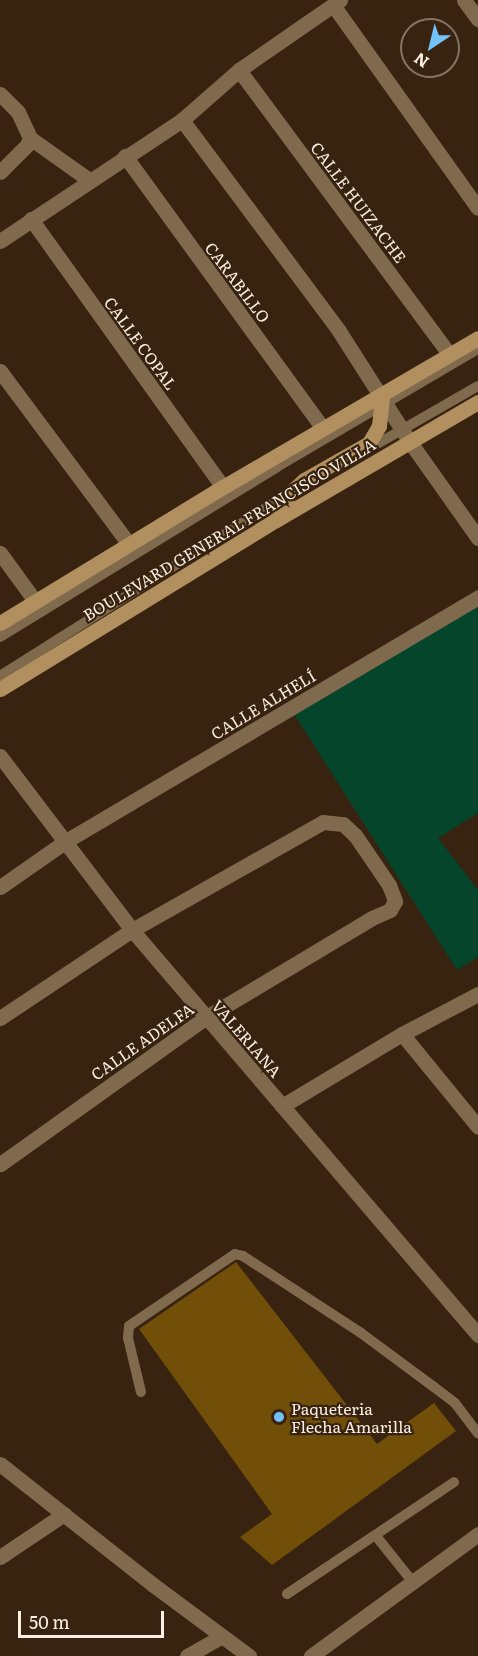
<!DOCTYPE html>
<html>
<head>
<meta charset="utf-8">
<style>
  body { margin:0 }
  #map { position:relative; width:478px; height:1656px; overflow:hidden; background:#372310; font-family:Literata,serif }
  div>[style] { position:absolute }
  .green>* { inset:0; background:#05452c }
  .building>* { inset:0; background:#714f09 }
  .lane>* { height:10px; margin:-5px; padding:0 5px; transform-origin:5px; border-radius:5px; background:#806a4d }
  .street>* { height:15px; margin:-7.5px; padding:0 7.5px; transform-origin:7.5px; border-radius:7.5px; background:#806a4d }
  .secondary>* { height:15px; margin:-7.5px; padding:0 7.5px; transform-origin:7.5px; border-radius:7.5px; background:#b28f5f }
  .dots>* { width:16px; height:16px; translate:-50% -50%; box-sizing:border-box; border:3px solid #372310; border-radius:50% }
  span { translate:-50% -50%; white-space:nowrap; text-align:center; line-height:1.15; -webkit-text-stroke:4.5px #372310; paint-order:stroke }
  .street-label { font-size:16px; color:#fbeee2 }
  .poi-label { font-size:16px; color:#fbeee2 }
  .left { translate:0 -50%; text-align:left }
  .north { position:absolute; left:400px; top:18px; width:60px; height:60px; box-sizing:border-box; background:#372310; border:2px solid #857464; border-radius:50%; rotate:215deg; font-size:16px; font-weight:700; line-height:24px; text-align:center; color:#fbeee2 }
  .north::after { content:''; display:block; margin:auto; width:21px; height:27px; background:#73c1f5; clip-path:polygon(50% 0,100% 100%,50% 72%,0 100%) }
  .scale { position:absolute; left:18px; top:1611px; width:146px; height:27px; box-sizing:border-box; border:3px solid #fbeee2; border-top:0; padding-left:8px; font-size:18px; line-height:21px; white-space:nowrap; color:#fbeee2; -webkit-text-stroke:4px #372310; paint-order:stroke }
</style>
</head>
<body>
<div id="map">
  <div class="green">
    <i style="clip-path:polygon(478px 605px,478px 813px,438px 838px,478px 890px,478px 957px,457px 970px,294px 714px)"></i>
  </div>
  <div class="building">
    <i style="clip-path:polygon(236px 1262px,377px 1444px,434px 1403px,456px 1431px,272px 1565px,240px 1537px,272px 1514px,139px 1329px)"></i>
  </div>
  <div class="lane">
    <i style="left:365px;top:451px;width:130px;rotate:-29.9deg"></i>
    <i style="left:0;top:637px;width:325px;rotate:-31.5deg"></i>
    <i style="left:277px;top:467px;width:233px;rotate:-30.4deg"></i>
    <i style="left:0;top:676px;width:338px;rotate:-32.3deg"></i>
    <i style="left:141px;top:1392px;width:56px;rotate:-103.5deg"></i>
    <i style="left:128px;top:1338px;width:12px;rotate:-85deg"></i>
    <i style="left:129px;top:1326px;width:128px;rotate:-34.2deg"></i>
    <i style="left:235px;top:1254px;width:8px;rotate:14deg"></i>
    <i style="left:243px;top:1256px;width:141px;rotate:33.1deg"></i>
    <i style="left:361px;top:1333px;width:91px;rotate:36.5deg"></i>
    <i style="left:434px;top:1387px;width:26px;rotate:37deg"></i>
    <i style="left:455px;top:1403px;width:38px;rotate:53deg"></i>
    <i style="left:376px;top:1536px;width:58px;rotate:51.3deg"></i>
    <i style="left:287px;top:1594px;width:201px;rotate:-33.8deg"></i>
  </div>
  <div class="street">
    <i style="left:464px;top:0;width:24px;rotate:54deg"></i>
    <i style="left:333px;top:5px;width:249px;rotate:54.5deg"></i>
    <i style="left:239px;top:70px;width:355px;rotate:53.5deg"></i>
    <i style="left:0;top:94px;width:25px;rotate:45deg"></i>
    <i style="left:18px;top:112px;width:29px;rotate:65deg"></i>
    <i style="left:30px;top:138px;width:8px;rotate:113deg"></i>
    <i style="left:27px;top:145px;width:38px;rotate:135deg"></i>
    <i style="left:182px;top:120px;width:263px;rotate:53.3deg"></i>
    <i style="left:339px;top:331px;width:132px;rotate:57.4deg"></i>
    <i style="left:410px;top:442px;width:118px;rotate:54.7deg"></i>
    <i style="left:30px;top:138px;width:72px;rotate:35.4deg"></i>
    <i style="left:125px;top:156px;width:337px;rotate:54deg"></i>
    <i style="left:31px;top:219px;width:330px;rotate:54.4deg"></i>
    <i style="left:0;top:241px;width:219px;rotate:-33.6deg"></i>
    <i style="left:182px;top:120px;width:76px;rotate:-41.3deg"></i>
    <i style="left:239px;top:70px;width:123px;rotate:-34.7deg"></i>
    <i style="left:0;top:371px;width:216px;rotate:53.3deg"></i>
    <i style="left:0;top:553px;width:59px;rotate:53.9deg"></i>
    <i style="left:0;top:756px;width:218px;rotate:52.8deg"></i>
    <i style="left:132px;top:930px;width:533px;rotate:49.49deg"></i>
    <i style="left:0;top:887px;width:80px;rotate:-34.9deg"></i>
    <i style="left:66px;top:841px;width:479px;rotate:-30.6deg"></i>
    <i style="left:0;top:1018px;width:159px;rotate:-33.7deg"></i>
    <i style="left:132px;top:930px;width:219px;rotate:-29.5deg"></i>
    <i style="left:323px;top:822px;width:20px;rotate:6deg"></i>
    <i style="left:343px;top:824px;width:16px;rotate:43deg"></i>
    <i style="left:355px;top:835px;width:60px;rotate:55.8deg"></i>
    <i style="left:389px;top:885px;width:17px;rotate:69deg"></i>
    <i style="left:395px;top:901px;width:10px;rotate:119deg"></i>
    <i style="left:390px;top:910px;width:20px;rotate:156deg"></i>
    <i style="left:372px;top:918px;width:195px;rotate:149.1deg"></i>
    <i style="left:205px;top:1018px;width:252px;rotate:144.5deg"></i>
    <i style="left:402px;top:1034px;width:120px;rotate:50.7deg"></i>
    <i style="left:282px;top:1106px;width:140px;rotate:-31deg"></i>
    <i style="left:402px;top:1034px;width:86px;rotate:-27.8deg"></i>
    <i style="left:0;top:1464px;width:194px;rotate:38.3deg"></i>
    <i style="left:152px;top:1584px;width:121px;rotate:36.6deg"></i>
    <i style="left:0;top:1557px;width:77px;rotate:-33.9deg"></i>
    <i style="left:187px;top:1656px;width:40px;rotate:-29.7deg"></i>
    <i style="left:311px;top:1656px;width:207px;rotate:-36.1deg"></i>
  </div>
  <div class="secondary">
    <i style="left:276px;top:520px;width:28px;rotate:-64deg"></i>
    <i style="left:288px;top:495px;width:22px;rotate:-43deg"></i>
    <i style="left:304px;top:480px;width:75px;rotate:-29.6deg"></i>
    <i style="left:369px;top:443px;width:20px;rotate:-60deg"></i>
    <i style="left:379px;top:426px;width:30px;rotate:-84deg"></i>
    <i style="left:0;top:623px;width:261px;rotate:-31.4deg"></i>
    <i style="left:223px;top:487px;width:295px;rotate:-30.3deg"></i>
    <i style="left:0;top:689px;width:324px;rotate:-31.5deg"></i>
    <i style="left:276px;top:520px;width:234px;rotate:-30.3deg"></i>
  </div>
  <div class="dots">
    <i style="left:279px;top:1417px;background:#73c1f5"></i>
  </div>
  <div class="street-label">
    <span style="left:359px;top:202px;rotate:53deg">CALLE HUIZACHE</span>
    <span style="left:238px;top:282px;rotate:53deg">CARABILLO</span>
    <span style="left:141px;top:343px;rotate:54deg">CALLE COPAL</span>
    <span style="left:229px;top:529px;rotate:-31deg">BOULEVARD GENERAL FRANCISCO VILLA</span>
    <span style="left:263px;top:704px;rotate:-31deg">CALLE ALHELÍ</span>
    <span style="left:247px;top:1038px;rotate:49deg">VALERIANA</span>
    <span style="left:142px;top:1041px;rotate:-35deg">CALLE ADELFA</span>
  </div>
  <div class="poi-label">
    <span class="left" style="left:291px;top:1417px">Paqueteria<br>Flecha Amarilla</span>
  </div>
  <div class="north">N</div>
  <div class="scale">50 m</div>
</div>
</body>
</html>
